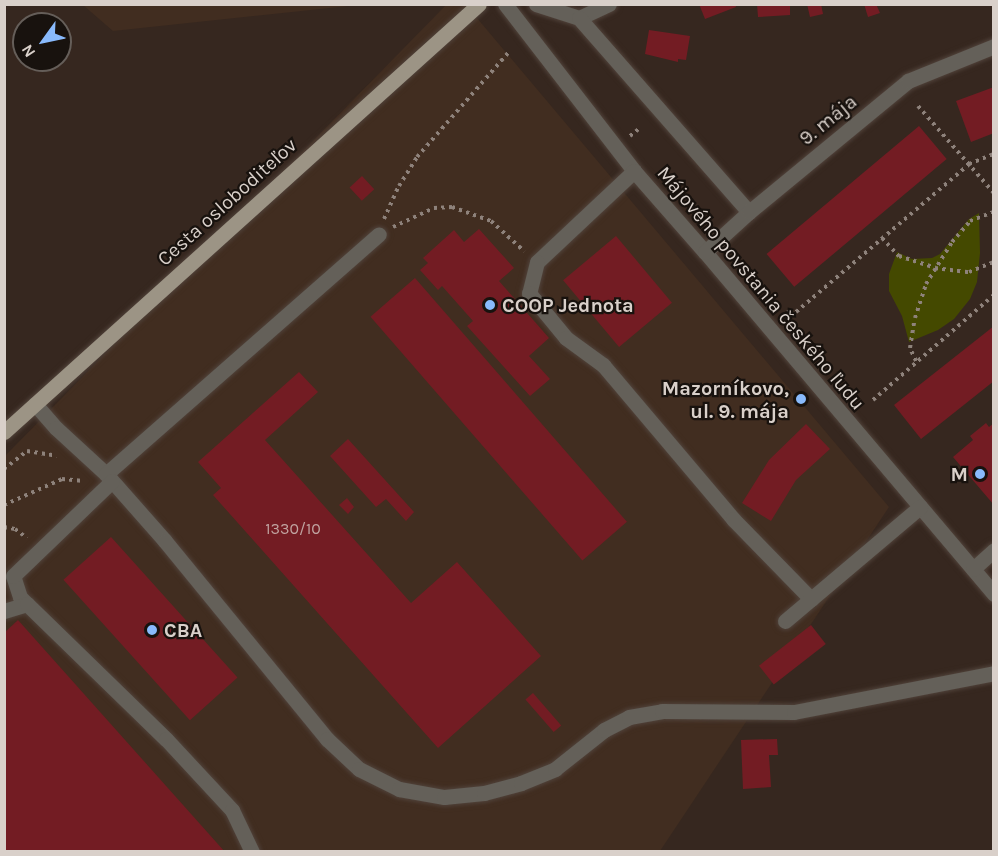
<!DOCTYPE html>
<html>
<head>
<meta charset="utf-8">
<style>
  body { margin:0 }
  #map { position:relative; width:998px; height:856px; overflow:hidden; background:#36271f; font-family:Karla,sans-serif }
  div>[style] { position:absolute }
  .built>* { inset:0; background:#412d20 }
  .green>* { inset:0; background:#444900 }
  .building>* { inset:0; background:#731c23; transform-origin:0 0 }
  .path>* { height:4px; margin-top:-2px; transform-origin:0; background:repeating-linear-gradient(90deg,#8e827b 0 3px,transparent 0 7.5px) }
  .roads { filter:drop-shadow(0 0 2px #50423a) drop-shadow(0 0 2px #50423a) }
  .minor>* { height:15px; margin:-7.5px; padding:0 7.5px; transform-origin:7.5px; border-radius:7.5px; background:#646059 }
  .major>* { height:15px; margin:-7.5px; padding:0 7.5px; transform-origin:7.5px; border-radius:7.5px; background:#9c9485 }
  .dots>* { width:16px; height:16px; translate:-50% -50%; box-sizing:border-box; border:3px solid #18120e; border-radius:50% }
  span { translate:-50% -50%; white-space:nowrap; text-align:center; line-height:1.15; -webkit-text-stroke:4.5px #18120e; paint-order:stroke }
  .number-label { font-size:16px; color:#c0a3a0 }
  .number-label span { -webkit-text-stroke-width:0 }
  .street-label { font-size:20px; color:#d9d0ca }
  .poi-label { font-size:20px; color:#d9d0ca; font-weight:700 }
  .left { translate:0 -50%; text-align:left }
  .right { translate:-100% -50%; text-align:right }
  .frame { position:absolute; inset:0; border:6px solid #d9d0ca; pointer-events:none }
  .north { position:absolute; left:12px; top:12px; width:60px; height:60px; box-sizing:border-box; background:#18120e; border:2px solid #655e59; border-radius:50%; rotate:237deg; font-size:16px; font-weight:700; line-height:24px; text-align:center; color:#d9d0ca }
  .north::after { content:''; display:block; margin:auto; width:21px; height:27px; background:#89bafc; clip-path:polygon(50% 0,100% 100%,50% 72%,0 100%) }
</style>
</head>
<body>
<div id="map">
  <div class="built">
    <i style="clip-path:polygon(83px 5px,358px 5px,113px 31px)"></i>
    <i style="clip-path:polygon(446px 5px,466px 5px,889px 507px,660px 851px,5px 851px,4px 457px)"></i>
  </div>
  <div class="green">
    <i style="clip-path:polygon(979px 213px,980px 253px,977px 282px,970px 299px,954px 319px,938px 330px,909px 342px,902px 316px,889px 291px,889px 274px,897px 252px,912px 259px,932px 258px,940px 254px,969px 219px)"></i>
  </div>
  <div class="building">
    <i style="clip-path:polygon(699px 4px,735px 4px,736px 7px,705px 19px)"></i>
    <i style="clip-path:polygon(757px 4px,790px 4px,790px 15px,758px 17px)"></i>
    <i style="clip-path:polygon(807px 4px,821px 4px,823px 14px,810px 17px)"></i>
    <i style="clip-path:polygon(864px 4px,876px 4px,880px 13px,868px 17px)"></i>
    <i style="clip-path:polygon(649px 30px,690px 36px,686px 60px,678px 59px,678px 62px,645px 54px)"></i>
    <i style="clip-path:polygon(994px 87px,994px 133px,971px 142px,956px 101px)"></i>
    <i style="left:919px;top:126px;width:43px;height:199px;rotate:50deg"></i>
    <i style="left:362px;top:176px;width:18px;height:17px;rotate:47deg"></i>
    <i style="clip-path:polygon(479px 229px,514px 268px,499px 281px,549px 338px,529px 356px,550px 379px,530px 396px,467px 326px,473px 321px,442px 286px,438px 290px,420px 270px,428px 263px,423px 258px,454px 230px,464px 242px)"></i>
    <i style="left:616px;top:236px;width:87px;height:69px;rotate:50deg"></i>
    <i style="left:415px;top:278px;width:323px;height:59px;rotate:49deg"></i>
    <i style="clip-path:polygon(994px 326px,994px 381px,921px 439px,894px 405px)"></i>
    <i style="clip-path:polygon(299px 372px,318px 392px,265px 440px,411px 603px,457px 562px,541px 656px,438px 748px,213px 495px,221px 488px,198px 462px)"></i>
    <i style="clip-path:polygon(986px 423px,989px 427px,994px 423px,994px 505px,953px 457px,973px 440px,970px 436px)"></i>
    <i style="clip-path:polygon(806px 424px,830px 449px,796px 480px,771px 521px,742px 503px,769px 460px)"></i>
    <i style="clip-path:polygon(348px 439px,414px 512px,406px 521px,386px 499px,376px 507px,330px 456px)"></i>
    <i style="clip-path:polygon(347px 498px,354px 507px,348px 514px,339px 505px)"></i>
    <i style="left:111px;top:537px;width:189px;height:64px;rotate:48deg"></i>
    <i style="clip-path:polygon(18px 620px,225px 852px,4px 852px,4px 633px)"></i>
    <i style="left:811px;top:625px;width:24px;height:66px;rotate:52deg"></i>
    <i style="left:533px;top:693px;width:43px;height:10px;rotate:49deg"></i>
    <i style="clip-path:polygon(777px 739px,778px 755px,769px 755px,771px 787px,743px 789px,741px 740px)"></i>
  </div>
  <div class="path">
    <i style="left:918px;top:106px;width:116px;rotate:48.9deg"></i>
    <i style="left:630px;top:136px;width:14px;rotate:-39deg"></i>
    <i style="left:384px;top:219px;width:36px;rotate:-66deg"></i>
    <i style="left:399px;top:186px;width:34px;rotate:-58deg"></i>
    <i style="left:417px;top:157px;width:138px;rotate:-48.8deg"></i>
    <i style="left:393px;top:227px;width:45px;rotate:-24.9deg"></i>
    <i style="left:434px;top:208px;width:18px;rotate:-3deg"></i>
    <i style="left:452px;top:207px;width:41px;rotate:19.7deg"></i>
    <i style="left:491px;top:221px;width:45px;rotate:42.3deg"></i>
    <i style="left:882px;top:238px;width:25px;rotate:47deg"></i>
    <i style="left:899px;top:256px;width:38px;rotate:18deg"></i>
    <i style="left:935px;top:268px;width:34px;rotate:7deg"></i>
    <i style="left:969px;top:272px;width:27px;rotate:-22deg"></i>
    <i style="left:796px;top:312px;width:228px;rotate:-40.5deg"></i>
    <i style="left:969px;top:164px;width:27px;rotate:-22deg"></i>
    <i style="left:782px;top:317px;width:14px;rotate:-39deg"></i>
    <i style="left:916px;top:361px;width:14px;rotate:-115deg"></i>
    <i style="left:910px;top:348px;width:30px;rotate:-81deg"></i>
    <i style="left:915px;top:318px;width:36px;rotate:-72deg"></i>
    <i style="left:926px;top:284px;width:49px;rotate:-58.2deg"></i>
    <i style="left:952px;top:242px;width:28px;rotate:-49deg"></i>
    <i style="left:970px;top:221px;width:26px;rotate:-21deg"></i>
    <i style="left:873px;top:400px;width:160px;rotate:-41deg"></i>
    <i style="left:4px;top:469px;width:29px;rotate:-38deg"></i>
    <i style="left:27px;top:451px;width:30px;rotate:9deg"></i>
    <i style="left:4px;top:505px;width:64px;rotate:-24.1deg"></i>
    <i style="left:62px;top:479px;width:22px;rotate:5deg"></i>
    <i style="left:4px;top:527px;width:11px;rotate:10deg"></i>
    <i style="left:15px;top:529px;width:15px;rotate:37deg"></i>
  </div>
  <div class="roads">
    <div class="minor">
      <i style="left:505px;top:4px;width:211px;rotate:52.3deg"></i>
      <i style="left:634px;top:171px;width:108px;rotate:48.8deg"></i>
      <i style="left:705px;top:252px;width:448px;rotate:49.8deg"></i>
      <i style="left:536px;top:4px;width:45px;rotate:18deg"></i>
      <i style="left:579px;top:18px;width:33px;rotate:-25deg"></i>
      <i style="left:579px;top:18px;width:258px;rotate:48.8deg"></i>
      <i style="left:634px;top:171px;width:133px;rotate:136.8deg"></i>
      <i style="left:537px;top:262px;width:32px;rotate:104deg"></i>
      <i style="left:529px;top:293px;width:58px;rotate:50.6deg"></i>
      <i style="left:566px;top:338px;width:46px;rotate:36.1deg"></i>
      <i style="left:603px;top:365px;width:202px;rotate:49.8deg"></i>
      <i style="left:733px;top:519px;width:112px;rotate:45.7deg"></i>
      <i style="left:705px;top:252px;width:59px;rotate:-42.3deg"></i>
      <i style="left:749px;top:212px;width:206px;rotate:-39.5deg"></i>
      <i style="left:908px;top:81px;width:93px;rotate:-22.1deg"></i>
      <i style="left:35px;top:404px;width:32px;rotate:49deg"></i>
      <i style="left:56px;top:428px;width:68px;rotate:42.6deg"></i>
      <i style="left:106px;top:474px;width:89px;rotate:48.6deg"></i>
      <i style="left:165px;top:541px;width:256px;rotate:50.7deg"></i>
      <i style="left:327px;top:739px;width:44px;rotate:43.2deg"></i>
      <i style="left:359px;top:769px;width:45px;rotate:26.6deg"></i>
      <i style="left:399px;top:789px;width:46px;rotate:10.1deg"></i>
      <i style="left:444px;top:797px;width:40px;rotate:-5.7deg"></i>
      <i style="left:484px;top:793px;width:38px;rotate:-15deg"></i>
      <i style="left:521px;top:783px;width:37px;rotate:-22deg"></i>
      <i style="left:555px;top:769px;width:63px;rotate:-38.5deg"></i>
      <i style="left:604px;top:730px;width:28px;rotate:-27deg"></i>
      <i style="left:629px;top:717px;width:34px;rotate:-10deg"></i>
      <i style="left:662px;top:711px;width:132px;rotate:0.4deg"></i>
      <i style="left:794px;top:712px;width:204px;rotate:-11deg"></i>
      <i style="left:106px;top:474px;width:363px;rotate:-41.3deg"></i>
      <i style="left:973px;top:569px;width:28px;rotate:-42deg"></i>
      <i style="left:27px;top:604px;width:10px;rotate:-135deg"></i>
      <i style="left:20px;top:597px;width:22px;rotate:-108deg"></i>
      <i style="left:13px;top:576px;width:137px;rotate:-43.8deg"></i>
      <i style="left:4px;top:611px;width:24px;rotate:-17deg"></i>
      <i style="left:27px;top:604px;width:194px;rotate:44.2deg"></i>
      <i style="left:166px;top:739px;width:97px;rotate:47.1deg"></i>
      <i style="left:232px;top:810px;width:47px;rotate:64.5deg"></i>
      <i style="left:785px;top:621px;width:177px;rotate:-40.2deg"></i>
    </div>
    <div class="major">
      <i style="left:4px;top:432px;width:639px;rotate:-42.02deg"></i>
    </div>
  </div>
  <div class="dots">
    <i style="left:490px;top:305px;background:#89bafc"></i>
    <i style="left:801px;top:399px;background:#89bafc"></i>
    <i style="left:980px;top:474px;background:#89bafc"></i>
    <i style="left:152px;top:630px;background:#89bafc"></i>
  </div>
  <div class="number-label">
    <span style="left:293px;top:529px">1330/10</span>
  </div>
  <div class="street-label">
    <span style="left:828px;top:120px;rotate:-39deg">9. mája</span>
    <span style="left:227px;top:202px;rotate:-42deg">Cesta osloboditeľov</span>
    <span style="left:761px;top:288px;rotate:50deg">Májového povstania českého ľudu</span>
  </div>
  <div class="poi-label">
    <span class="left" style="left:502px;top:305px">COOP Jednota</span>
    <span class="right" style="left:789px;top:400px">Mazorníkovo,<br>ul. 9. mája</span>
    <span class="right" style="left:968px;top:474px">M</span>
    <span class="left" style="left:164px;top:630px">CBA</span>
  </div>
  <div class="frame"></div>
  <div class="north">N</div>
</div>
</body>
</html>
